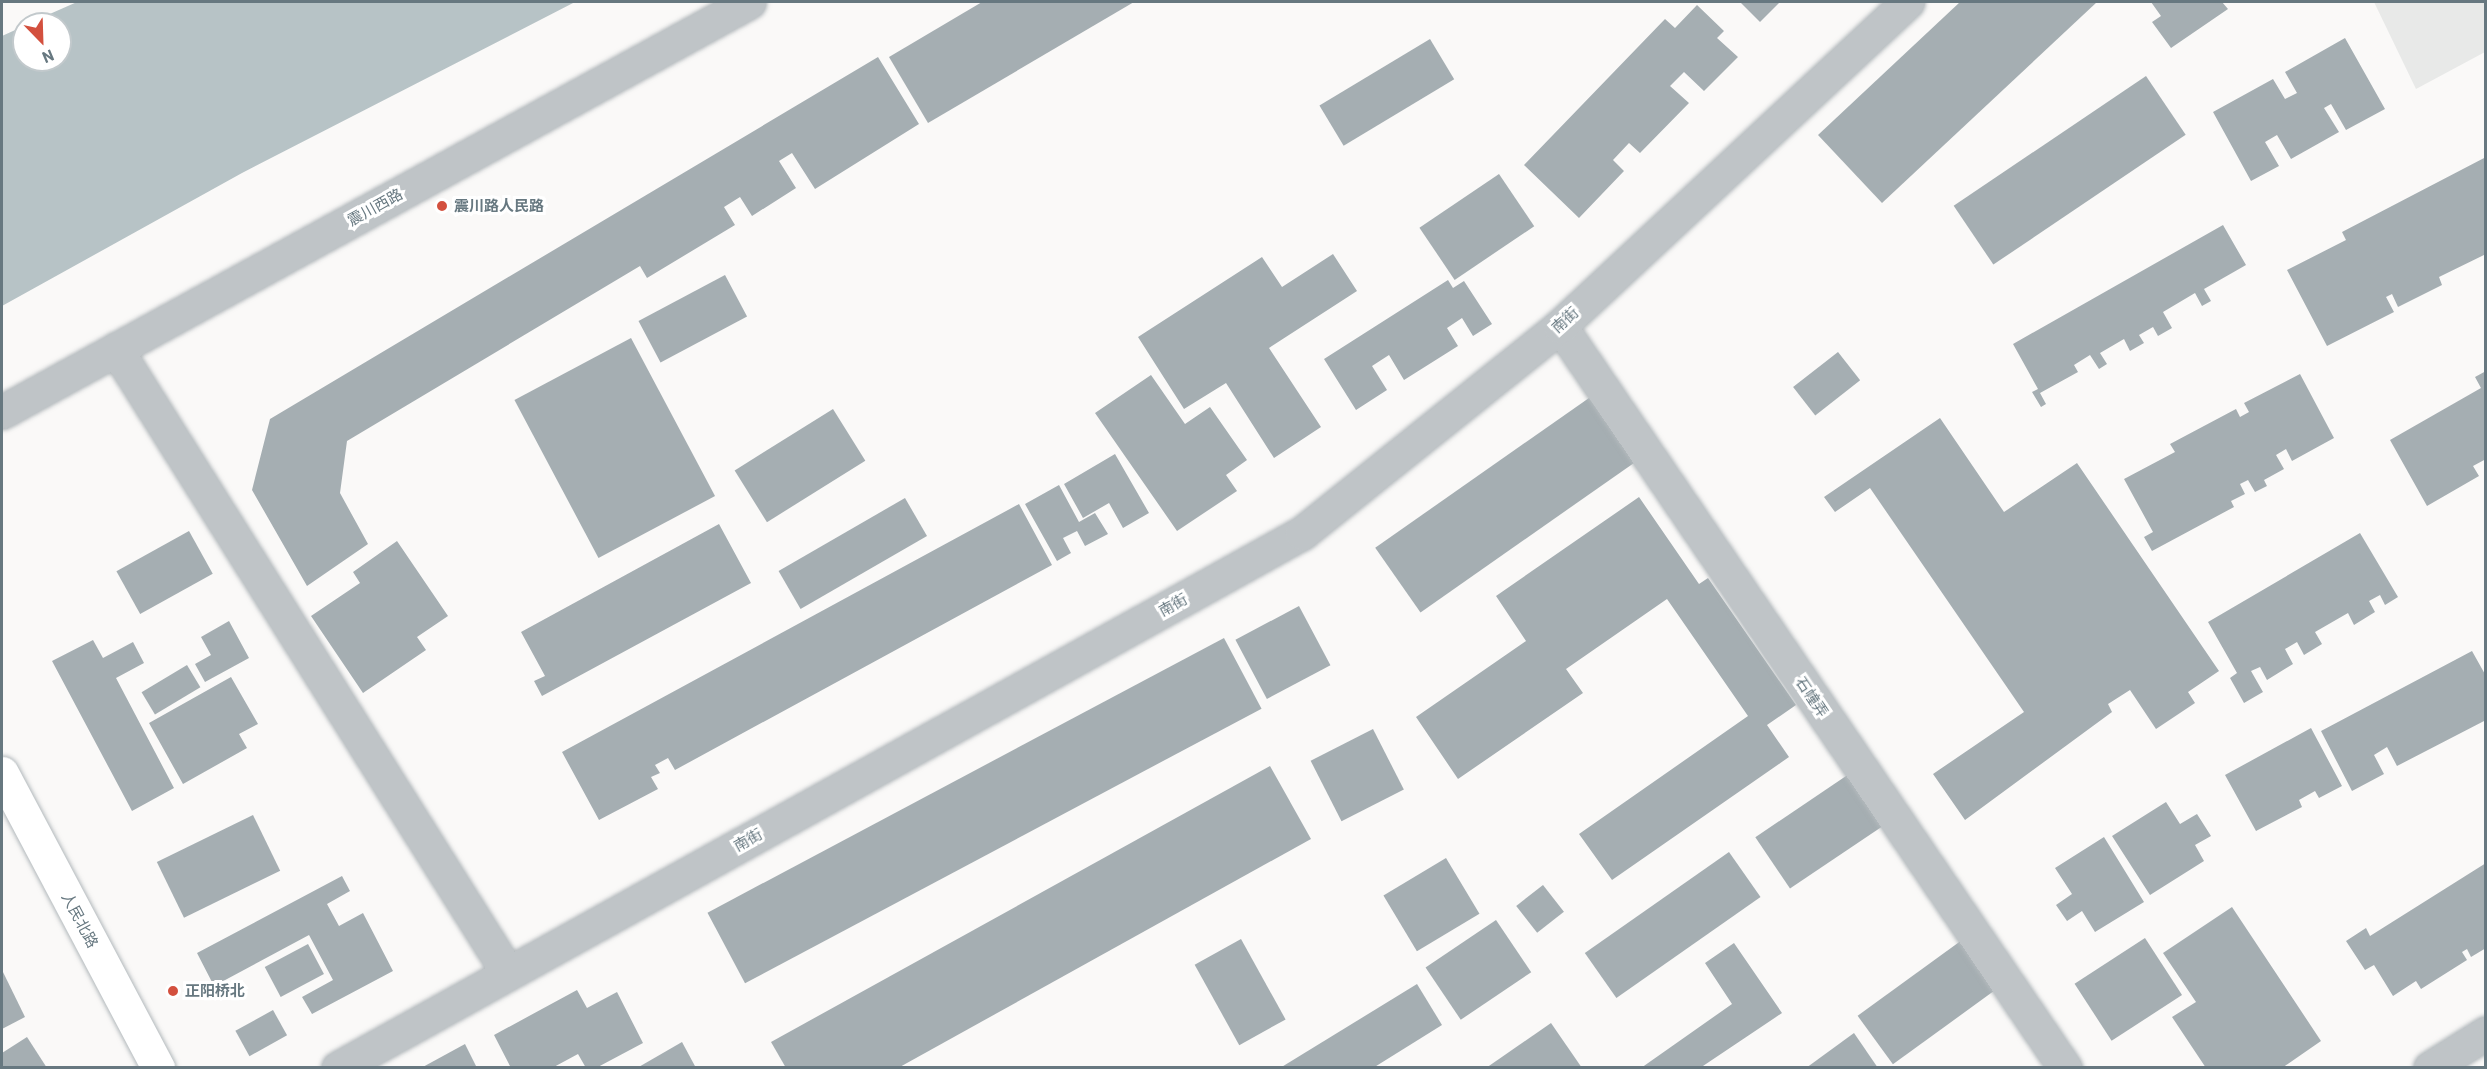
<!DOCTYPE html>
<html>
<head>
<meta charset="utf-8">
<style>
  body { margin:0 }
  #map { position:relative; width:2487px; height:1069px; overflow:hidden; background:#faf9f8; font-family:Barlow,"Noto Sans SC",sans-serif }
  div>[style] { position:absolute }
  .built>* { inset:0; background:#e8e9e8 }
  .water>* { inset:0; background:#b7c3c6 }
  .building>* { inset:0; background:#a5aeb2; transform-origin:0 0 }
  .roads { filter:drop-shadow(0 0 2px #b3b9bc) drop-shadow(0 0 2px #b3b9bc) }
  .minor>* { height:33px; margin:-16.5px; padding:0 16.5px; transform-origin:16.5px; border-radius:16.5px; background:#bfc4c7 }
  .major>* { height:33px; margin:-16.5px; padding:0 16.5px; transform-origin:16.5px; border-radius:16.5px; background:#fff }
  .dots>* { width:16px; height:16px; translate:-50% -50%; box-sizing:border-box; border:3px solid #fff; border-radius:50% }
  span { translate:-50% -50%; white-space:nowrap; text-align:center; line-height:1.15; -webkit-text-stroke:6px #fff; paint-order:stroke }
  .poi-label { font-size:15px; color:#677880; font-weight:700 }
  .left { translate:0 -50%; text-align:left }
  .street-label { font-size:15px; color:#677880 }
  .frame { position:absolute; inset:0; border:3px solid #677880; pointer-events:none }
  .north { position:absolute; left:12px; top:12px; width:60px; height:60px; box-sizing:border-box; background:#fff; border:2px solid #c2c9cc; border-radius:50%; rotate:157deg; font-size:16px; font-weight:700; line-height:24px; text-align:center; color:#677880 }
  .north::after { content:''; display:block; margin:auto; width:21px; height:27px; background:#d3503e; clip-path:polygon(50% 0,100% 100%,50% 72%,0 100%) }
</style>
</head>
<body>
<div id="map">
  <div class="built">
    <i style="clip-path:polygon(2374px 2px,2485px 2px,2485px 52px,2416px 89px)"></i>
  </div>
  <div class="water">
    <i style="clip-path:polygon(77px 2px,575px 2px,242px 173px,2px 306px,2px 36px,24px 26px,24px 60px,60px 60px,60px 24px,27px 24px)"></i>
  </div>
  <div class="building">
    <i style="clip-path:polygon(982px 2px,1134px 2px,928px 123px,889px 57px)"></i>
    <i style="clip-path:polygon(1740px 2px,1780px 2px,1760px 22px)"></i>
    <i style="clip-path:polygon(1960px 2px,2097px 2px,1882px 203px,1818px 135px)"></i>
    <i style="clip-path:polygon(2151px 2px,2222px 2px,2228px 9px,2171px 48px,2152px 22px,2161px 16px)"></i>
    <i style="clip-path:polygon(1697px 5px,1724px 31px,1717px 38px,1738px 57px,1704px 91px,1684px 72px,1670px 86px,1689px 103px,1640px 153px,1629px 143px,1613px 160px,1624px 171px,1579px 218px,1524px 165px,1665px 19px,1675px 28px)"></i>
    <i style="clip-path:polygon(2345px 38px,2385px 109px,2346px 130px,2331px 104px,2324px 108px,2339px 132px,2291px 159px,2277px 135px,2265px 142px,2279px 166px,2251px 181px,2213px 112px,2273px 79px,2285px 99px,2297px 93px,2285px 72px)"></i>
    <i style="left:1430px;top:39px;width:47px;height:129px;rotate:59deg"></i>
    <i style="clip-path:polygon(878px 57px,919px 124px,815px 189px,792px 153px,779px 161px,796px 188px,752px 216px,740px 197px,724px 207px,735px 225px,647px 278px,640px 266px,347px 441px,340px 493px,368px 544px,307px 586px,252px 490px,270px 419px)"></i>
    <i style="left:2146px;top:76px;width:71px;height:232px;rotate:56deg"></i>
    <i style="clip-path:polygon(2486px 157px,2486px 254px,2439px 277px,2442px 285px,2398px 307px,2392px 294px,2386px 297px,2394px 312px,2327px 346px,2287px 270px,2346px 240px,2342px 232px)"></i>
    <i style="left:1499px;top:174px;width:63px;height:96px;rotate:56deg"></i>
    <i style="clip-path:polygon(2223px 225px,2246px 265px,2204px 289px,2211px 301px,2202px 306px,2195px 293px,2163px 312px,2172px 328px,2158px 336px,2153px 327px,2139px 335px,2144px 343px,2130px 351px,2124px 339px,2100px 353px,2107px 364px,2099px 369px,2090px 355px,2074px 365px,2078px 372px,2040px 393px,2046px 404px,2041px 407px,2032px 392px,2038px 389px,2013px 344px)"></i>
    <i style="clip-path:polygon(1333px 254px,1357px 291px,1269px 348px,1321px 427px,1274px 458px,1226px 383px,1184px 409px,1138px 337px,1262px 257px,1282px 287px)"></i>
    <i style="left:725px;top:275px;width:47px;height:98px;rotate:62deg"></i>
    <i style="clip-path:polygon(1448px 280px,1453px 288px,1464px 281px,1492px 324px,1473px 336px,1462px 318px,1447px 328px,1458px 346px,1404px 380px,1389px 355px,1372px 366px,1387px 390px,1356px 410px,1324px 359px)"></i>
    <i style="left:631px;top:338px;width:179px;height:132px;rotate:62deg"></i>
    <i style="left:1838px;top:352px;width:36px;height:57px;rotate:52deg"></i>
    <i style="clip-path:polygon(2486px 371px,2486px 459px,2473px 466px,2479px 476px,2427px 506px,2390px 440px,2481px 388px,2475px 377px)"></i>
    <i style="clip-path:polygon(2300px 374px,2334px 438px,2292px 461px,2286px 449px,2276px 455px,2284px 469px,2264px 480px,2267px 486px,2255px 492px,2248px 480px,2240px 484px,2245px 494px,2231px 501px,2234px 507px,2152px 551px,2144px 537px,2153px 532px,2124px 479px,2175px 452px,2170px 444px,2236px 409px,2240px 417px,2249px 412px,2244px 403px)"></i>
    <i style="clip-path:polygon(1151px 375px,1185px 424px,1210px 407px,1247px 460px,1226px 475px,1237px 491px,1177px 531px,1095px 413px)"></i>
    <i style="left:1589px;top:398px;width:79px;height:261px;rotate:55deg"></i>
    <i style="left:833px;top:409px;width:61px;height:116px;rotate:58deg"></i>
    <i style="clip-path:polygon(1940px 418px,2004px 512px,2077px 463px,2219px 671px,2188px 692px,2195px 703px,2156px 729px,2130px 690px,2108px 704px,2112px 712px,1965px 820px,1933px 774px,2024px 712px,1870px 488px,1835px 512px,1824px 497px)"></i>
    <i style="clip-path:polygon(1115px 454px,1149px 513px,1123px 528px,1109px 503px,1083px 518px,1064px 484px)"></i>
    <i style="clip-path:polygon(1059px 485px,1079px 522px,1095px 513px,1108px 534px,1085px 546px,1077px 531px,1063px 538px,1071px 553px,1057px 561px,1025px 504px)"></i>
    <i style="clip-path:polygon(1639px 497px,1699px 584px,1708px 578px,1796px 705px,1767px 725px,1789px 757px,1612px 880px,1579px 834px,1748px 716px,1667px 599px,1566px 669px,1583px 693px,1458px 779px,1416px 717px,1526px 641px,1496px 596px)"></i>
    <i style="left:905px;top:498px;width:44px;height:146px;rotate:60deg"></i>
    <i style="clip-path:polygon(1019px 504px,1052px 565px,675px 770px,668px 758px,655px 765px,660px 773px,651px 777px,658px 789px,599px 820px,562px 752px)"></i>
    <i style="clip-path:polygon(719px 524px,751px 583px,542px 696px,534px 681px,545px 676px,521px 632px)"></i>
    <i style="left:189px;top:531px;width:49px;height:83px;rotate:61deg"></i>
    <i style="clip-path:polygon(2360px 533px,2398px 597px,2385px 605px,2380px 595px,2369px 601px,2375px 612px,2354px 625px,2348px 613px,2315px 632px,2322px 644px,2304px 655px,2297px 642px,2285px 649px,2293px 664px,2267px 680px,2260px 667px,2251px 671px,2263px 692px,2244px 703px,2230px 678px,2237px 673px,2208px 622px)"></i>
    <i style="clip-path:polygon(397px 541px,448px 616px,417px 637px,426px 650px,363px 693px,311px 616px,360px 583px,353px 572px)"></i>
    <i style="left:1299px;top:606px;width:67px;height:72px;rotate:62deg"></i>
    <i style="clip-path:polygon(229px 621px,249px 658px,205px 682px,195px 664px,211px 655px,201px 637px)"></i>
    <i style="left:1224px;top:638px;width:80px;height:585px;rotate:62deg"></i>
    <i style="clip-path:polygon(93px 640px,103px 658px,133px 642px,144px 663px,116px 678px,174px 788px,132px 811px,52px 661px)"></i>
    <i style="clip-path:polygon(2472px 651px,2486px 676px,2486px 720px,2397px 766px,2387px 747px,2374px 755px,2384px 774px,2352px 791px,2321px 731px)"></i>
    <i style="left:187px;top:665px;width:26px;height:53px;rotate:59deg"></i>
    <i style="clip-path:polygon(231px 677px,258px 724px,239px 734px,247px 748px,183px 784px,149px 723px)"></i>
    <i style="clip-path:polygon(2311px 728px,2342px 786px,2319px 798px,2315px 791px,2299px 800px,2302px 807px,2256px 831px,2225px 775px)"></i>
    <i style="left:1373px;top:729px;width:68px;height:70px;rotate:63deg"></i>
    <i style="clip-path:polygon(1270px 766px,1311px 839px,898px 1068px,786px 1068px,771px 1042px)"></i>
    <i style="left:1849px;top:774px;width:62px;height:113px;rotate:56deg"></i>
    <i style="clip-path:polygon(2166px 802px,2180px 824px,2197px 814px,2211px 836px,2195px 845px,2204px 861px,2150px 895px,2112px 836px)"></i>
    <i style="left:253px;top:815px;width:62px;height:107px;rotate:64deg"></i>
    <i style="clip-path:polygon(2104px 837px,2144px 902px,2095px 932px,2082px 911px,2067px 921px,2056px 905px,2072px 894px,2055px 868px)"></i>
    <i style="left:1729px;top:852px;width:55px;height:176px;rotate:55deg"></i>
    <i style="left:1446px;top:858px;width:65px;height:73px;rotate:59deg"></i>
    <i style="clip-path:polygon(2486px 863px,2486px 948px,2471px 957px,2467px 949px,2462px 952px,2467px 960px,2421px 989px,2416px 981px,2393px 996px,2374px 965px,2365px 970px,2346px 941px,2366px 928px,2370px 936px)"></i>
    <i style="clip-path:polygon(342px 876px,350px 891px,327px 904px,339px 926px,363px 913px,393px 971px,312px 1014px,302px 997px,333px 980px,309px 935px,214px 986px,197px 953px)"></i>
    <i style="left:1543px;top:885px;width:34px;height:34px;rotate:52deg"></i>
    <i style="clip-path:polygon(2232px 907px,2321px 1041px,2282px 1068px,2206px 1068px,2172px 1017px,2196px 1002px,2163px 953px)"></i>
    <i style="left:1496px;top:920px;width:63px;height:85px;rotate:56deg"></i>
    <i style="left:2145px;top:938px;width:68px;height:84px;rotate:57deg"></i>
    <i style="left:1241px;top:939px;width:92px;height:53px;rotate:61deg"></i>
    <i style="left:1962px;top:940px;width:60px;height:129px;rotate:54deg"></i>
    <i style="clip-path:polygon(1734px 943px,1782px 1013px,1700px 1068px,1641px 1068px,1732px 1004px,1705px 963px)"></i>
    <i style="left:308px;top:944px;width:34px;height:49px;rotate:62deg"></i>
    <i style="clip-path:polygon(2px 970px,25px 1017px,2px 1029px)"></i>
    <i style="clip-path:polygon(1417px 984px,1442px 1025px,1373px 1068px,1280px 1068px)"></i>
    <i style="clip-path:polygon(577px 990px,587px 1008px,617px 992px,643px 1043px,596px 1068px,586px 1068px,578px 1054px,552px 1068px,511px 1068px,494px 1035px)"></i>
    <i style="left:273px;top:1010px;width:29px;height:43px;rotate:61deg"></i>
    <i style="clip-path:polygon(1551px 1023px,1582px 1068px,1486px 1068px)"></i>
    <i style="clip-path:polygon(1854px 1033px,1878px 1068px,1806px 1068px)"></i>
    <i style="clip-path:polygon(27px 1037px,47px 1068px,2px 1068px,2px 1053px)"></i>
    <i style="clip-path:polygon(682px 1042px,696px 1068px,637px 1068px)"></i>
    <i style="clip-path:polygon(465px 1044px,477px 1068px,421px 1068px)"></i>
  </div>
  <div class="roads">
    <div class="minor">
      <i style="left:1560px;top:326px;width:898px;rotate:55.76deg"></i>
      <i style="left:116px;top:349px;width:737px;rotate:57.86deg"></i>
      <i style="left:2px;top:412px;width:852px;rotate:-28.76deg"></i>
      <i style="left:338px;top:1068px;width:1103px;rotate:-29.03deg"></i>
      <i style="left:1302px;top:533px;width:331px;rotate:-38.7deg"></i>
      <i style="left:1560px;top:326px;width:475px;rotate:-43deg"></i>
      <i style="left:2430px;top:1068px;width:66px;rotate:-32deg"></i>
    </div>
    <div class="major">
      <i style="left:2px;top:773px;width:334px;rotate:62.1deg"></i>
    </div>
  </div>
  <div class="dots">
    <i style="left:442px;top:206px;background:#d3503e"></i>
    <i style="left:173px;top:991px;background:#d3503e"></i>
  </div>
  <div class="poi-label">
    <span class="left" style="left:454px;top:206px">震川路人民路</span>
    <span class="left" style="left:185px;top:991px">正阳桥北</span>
  </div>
  <div class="street-label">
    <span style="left:375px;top:207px;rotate:-29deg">震川西路</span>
    <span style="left:1565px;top:320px;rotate:-42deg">南街</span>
    <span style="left:1173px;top:605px;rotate:-29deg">南街</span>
    <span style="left:1812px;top:697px;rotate:56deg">石幢弄</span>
    <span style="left:748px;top:840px;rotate:-29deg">南街</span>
    <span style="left:80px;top:920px;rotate:62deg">人民北路</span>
  </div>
  <div class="frame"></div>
  <div class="north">N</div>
</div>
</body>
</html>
